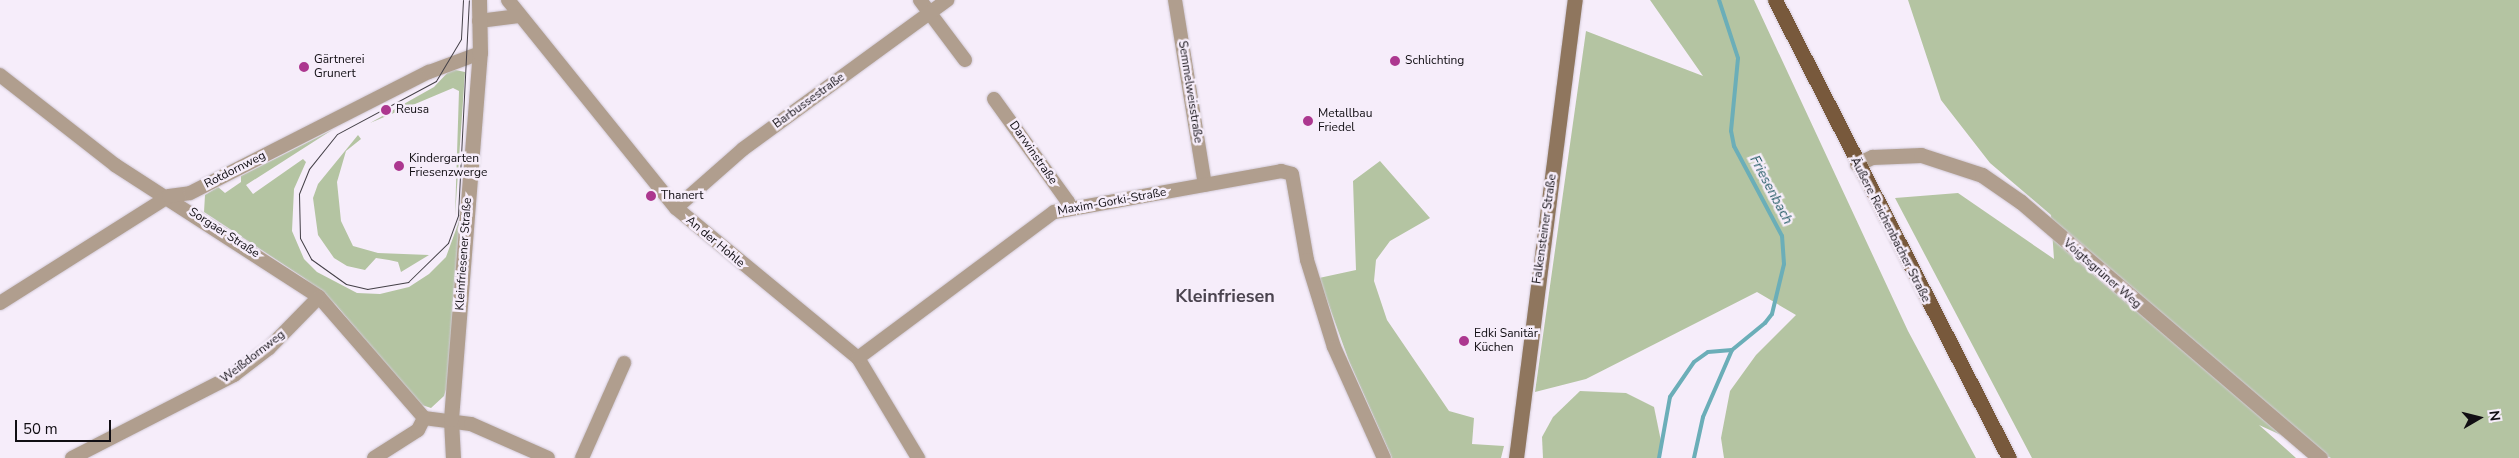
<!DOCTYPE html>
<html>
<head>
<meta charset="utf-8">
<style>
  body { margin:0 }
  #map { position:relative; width:2519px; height:458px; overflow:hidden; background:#f6edfa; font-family:"Nunito Sans",sans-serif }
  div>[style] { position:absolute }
  .green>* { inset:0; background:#b4c4a2 }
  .stream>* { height:4px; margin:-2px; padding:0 2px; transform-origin:2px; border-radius:2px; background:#6baeb8 }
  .roads { filter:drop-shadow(0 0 1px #d1c9d5) drop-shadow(0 0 1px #d1c9d5) }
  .minor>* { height:14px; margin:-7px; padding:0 7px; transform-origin:7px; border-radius:7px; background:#b09e8e }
  .tertiary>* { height:15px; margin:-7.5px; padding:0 7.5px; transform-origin:7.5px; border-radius:7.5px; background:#b09e8e }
  .secondary>* { height:15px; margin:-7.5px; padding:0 7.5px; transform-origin:7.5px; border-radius:7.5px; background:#8f765e }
  .primary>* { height:15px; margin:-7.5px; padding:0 7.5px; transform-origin:7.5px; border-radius:7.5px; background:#78593c }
  .tram>* { height:1px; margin:-0.5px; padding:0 0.5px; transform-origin:0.5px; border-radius:0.5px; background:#444047 }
  .dots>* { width:14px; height:14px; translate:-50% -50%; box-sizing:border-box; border:2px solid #f6edfa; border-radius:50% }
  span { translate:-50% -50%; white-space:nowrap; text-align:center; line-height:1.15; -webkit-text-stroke:5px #f6edfa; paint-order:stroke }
  .poi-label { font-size:12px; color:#110e13 }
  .left { translate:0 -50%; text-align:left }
  .street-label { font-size:12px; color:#110e13 }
  .water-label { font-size:14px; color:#235b64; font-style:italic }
  .district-label { font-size:18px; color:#4b444f; font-weight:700 }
  .north { position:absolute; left:2454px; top:393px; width:50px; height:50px; -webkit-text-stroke:4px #f6edfa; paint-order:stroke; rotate:82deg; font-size:14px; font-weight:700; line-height:20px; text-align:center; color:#110e13 }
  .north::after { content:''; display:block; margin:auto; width:18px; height:22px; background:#110e13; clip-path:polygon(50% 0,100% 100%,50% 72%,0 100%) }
  .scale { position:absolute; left:15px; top:420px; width:96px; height:22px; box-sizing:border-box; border:2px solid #110e13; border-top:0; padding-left:6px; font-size:15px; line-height:18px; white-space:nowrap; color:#110e13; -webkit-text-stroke:4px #f6edfa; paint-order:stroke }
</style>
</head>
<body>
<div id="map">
  <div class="green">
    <i style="clip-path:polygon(1650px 0,1754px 0,1908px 331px,1976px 458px,1724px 458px,1721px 438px,1730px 391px,1756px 355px,1796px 315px,1757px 292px,1586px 379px,1535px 392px,1586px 31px,1703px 76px)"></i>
    <i style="clip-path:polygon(1908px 0,2519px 0,2519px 458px,2331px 458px,2259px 425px,2296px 458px,2032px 458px,1895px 198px,1958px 193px,2054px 259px,2051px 215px,1990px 163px,1941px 100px)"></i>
    <i style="clip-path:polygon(451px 69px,465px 72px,455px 216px,459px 91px,453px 88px,370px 123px,434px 87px)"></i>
    <i style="clip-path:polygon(332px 130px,246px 185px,253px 194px,303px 159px,306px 162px,294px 189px,292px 231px,304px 259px,317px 272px,357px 293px,380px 294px,409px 287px,429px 274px,446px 257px,462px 213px,448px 383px,444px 396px,431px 408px,419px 404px,336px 305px,304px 278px,204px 212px,205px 195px,218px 187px,225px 193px,241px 182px,241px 176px)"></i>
    <i style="clip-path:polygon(358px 135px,361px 139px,346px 151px,337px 182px,341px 221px,353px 246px,378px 253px,429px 255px,401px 272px,398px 262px,389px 260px,376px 258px,365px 270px,347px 266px,334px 258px,318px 235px,313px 198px,318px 184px)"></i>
    <i style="clip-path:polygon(1380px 161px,1430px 218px,1390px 241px,1376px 260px,1374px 281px,1387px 320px,1449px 411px,1474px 418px,1472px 444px,1504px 446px,1501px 458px,1392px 458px,1349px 361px,1319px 278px,1356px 270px,1353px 181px)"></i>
    <i style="clip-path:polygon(1580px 391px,1626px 393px,1654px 407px,1662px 446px,1660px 458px,1543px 458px,1542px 437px,1553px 417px)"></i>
  </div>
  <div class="stream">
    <i style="left:1659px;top:458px;width:62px;rotate:-79.8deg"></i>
    <i style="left:1670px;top:397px;width:42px;rotate:-55.6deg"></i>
    <i style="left:1694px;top:362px;width:17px;rotate:-36deg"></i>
    <i style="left:1708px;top:352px;width:24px;rotate:-5deg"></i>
    <i style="left:1732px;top:350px;width:43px;rotate:-39.3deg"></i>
    <i style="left:1765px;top:323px;width:11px;rotate:-52deg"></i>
    <i style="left:1772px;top:314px;width:51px;rotate:-76.5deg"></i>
    <i style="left:1784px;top:264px;width:28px;rotate:-94deg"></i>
    <i style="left:1782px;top:236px;width:102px;rotate:-118.1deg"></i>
    <i style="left:1734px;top:146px;width:15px;rotate:-101deg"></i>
    <i style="left:1731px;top:131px;width:73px;rotate:-84.5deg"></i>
    <i style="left:1738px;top:58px;width:61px;rotate:-108.1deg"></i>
    <i style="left:1694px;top:458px;width:42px;rotate:-77.6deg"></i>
    <i style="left:1703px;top:417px;width:73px;rotate:-66.6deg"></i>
  </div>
  <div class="roads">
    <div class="minor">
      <i style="left:508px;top:0;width:267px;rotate:51.1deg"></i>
      <i style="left:676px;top:208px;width:236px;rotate:39.5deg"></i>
      <i style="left:858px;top:358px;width:117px;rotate:59deg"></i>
      <i style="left:920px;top:0;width:75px;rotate:53.1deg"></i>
      <i style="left:1175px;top:0;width:187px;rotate:80.8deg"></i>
      <i style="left:479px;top:21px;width:40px;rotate:-7.1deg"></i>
      <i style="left:0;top:75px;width:146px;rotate:38deg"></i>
      <i style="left:115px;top:165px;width:243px;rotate:32.9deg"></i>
      <i style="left:319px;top:297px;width:160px;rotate:49deg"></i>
      <i style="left:994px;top:99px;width:127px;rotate:54.3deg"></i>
      <i style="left:1068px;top:202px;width:7px;rotate:98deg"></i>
      <i style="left:676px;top:208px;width:89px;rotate:-41.4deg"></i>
      <i style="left:743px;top:149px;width:253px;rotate:-36.1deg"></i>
      <i style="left:0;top:303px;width:200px;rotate:-32.3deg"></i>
      <i style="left:169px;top:196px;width:21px;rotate:-8deg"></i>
      <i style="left:190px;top:193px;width:268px;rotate:-26.9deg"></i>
      <i style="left:429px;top:72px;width:54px;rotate:-20.4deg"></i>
      <i style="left:858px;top:358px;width:244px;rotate:-36.7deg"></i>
      <i style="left:1054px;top:212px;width:231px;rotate:-10.2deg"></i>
      <i style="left:1281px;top:171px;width:11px;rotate:15deg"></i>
      <i style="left:1292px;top:174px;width:87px;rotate:80.1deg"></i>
      <i style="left:1307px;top:260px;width:91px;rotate:72.8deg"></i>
      <i style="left:1334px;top:347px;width:122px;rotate:65.8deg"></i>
      <i style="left:424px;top:418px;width:47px;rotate:7.3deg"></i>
      <i style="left:471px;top:424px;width:84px;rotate:23.8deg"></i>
      <i style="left:72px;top:458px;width:182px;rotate:-27.1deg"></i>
      <i style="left:234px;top:375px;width:44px;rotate:-37.6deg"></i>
      <i style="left:269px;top:348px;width:71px;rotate:-45.6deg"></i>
      <i style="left:374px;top:458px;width:52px;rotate:-32.5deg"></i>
      <i style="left:418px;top:430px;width:13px;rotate:-63deg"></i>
      <i style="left:582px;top:458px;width:104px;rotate:-66.1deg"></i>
    </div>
    <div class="tertiary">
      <i style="left:1857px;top:164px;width:17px;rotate:-25deg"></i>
      <i style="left:1872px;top:157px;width:49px;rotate:-2.3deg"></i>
      <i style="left:1921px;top:155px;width:64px;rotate:18.2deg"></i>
      <i style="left:1982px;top:175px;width:47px;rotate:34.7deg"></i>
      <i style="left:2021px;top:202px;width:394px;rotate:40.6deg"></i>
      <i style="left:453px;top:458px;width:39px;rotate:-93deg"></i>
      <i style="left:451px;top:419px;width:367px;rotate:-85.5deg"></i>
      <i style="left:480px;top:53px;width:53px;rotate:-91.1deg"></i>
    </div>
    <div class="secondary">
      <i style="left:1516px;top:458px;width:462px;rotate:-82.7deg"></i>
    </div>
    <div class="primary">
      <i style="left:1775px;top:0;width:514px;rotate:62.94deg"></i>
    </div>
  </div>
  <div class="tram">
    <i style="left:463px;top:0;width:39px;rotate:93deg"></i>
    <i style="left:461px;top:39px;width:49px;rotate:120.8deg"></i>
    <i style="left:436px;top:81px;width:112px;rotate:151.8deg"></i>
    <i style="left:337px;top:134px;width:45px;rotate:128.7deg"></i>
    <i style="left:309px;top:169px;width:27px;rotate:112deg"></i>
    <i style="left:299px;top:194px;width:44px;rotate:88.7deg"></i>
    <i style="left:300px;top:238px;width:24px;rotate:62deg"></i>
    <i style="left:311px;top:259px;width:43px;rotate:35.5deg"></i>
    <i style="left:346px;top:284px;width:22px;rotate:13deg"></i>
    <i style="left:367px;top:289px;width:42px;rotate:-9.7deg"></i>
    <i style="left:408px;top:282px;width:56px;rotate:-44.3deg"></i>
    <i style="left:448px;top:243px;width:30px;rotate:-70deg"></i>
    <i style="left:458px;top:215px;width:215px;rotate:-87.1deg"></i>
  </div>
  <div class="dots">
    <i style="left:1395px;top:61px;background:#ac378f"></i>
    <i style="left:304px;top:67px;background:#ac378f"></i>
    <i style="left:386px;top:110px;background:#ac378f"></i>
    <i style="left:1308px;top:121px;background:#ac378f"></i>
    <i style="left:399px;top:166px;background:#ac378f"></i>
    <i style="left:651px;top:196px;background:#ac378f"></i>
    <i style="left:1464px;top:341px;background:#ac378f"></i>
  </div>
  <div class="poi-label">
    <span class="left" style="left:314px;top:67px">Gärtnerei<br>Grunert</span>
    <span class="left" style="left:1405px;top:61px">Schlichting</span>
    <span class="left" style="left:396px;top:110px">Reusa</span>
    <span class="left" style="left:1318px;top:121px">Metallbau<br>Friedel</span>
    <span class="left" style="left:409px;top:166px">Kindergarten<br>Friesenzwerge</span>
    <span class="left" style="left:661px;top:196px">Thanert</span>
    <span class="left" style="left:1474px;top:341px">Edki Sanitär<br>Küchen</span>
  </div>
  <div class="street-label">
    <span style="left:1190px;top:92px;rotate:81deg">Semmelweisstraße</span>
    <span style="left:809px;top:101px;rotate:-36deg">Barbussestraße</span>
    <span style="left:1033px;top:153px;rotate:55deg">Darwinstraße</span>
    <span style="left:235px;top:170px;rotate:-27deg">Rotdornweg</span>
    <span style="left:1112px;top:202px;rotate:-10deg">Maxim-Gorki-Straße</span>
    <span style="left:1545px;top:229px;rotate:-82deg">Falkensteiner Straße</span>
    <span style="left:1890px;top:230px;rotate:63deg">Äußere Reichenbacher Straße</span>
    <span style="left:224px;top:233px;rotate:33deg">Sorgaer Straße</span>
    <span style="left:715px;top:242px;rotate:40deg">An der Hohle</span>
    <span style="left:464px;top:254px;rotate:-86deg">Kleinfriesener Straße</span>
    <span style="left:2102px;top:274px;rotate:41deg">Voigtsgrüner Weg</span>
    <span style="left:253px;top:357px;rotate:-38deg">Weißdornweg</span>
  </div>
  <div class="water-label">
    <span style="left:1771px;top:190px;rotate:62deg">Friesenbach</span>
  </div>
  <div class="district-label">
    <span style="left:1225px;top:296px">Kleinfriesen</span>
  </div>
  <div class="north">N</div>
  <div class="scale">50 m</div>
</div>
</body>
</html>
